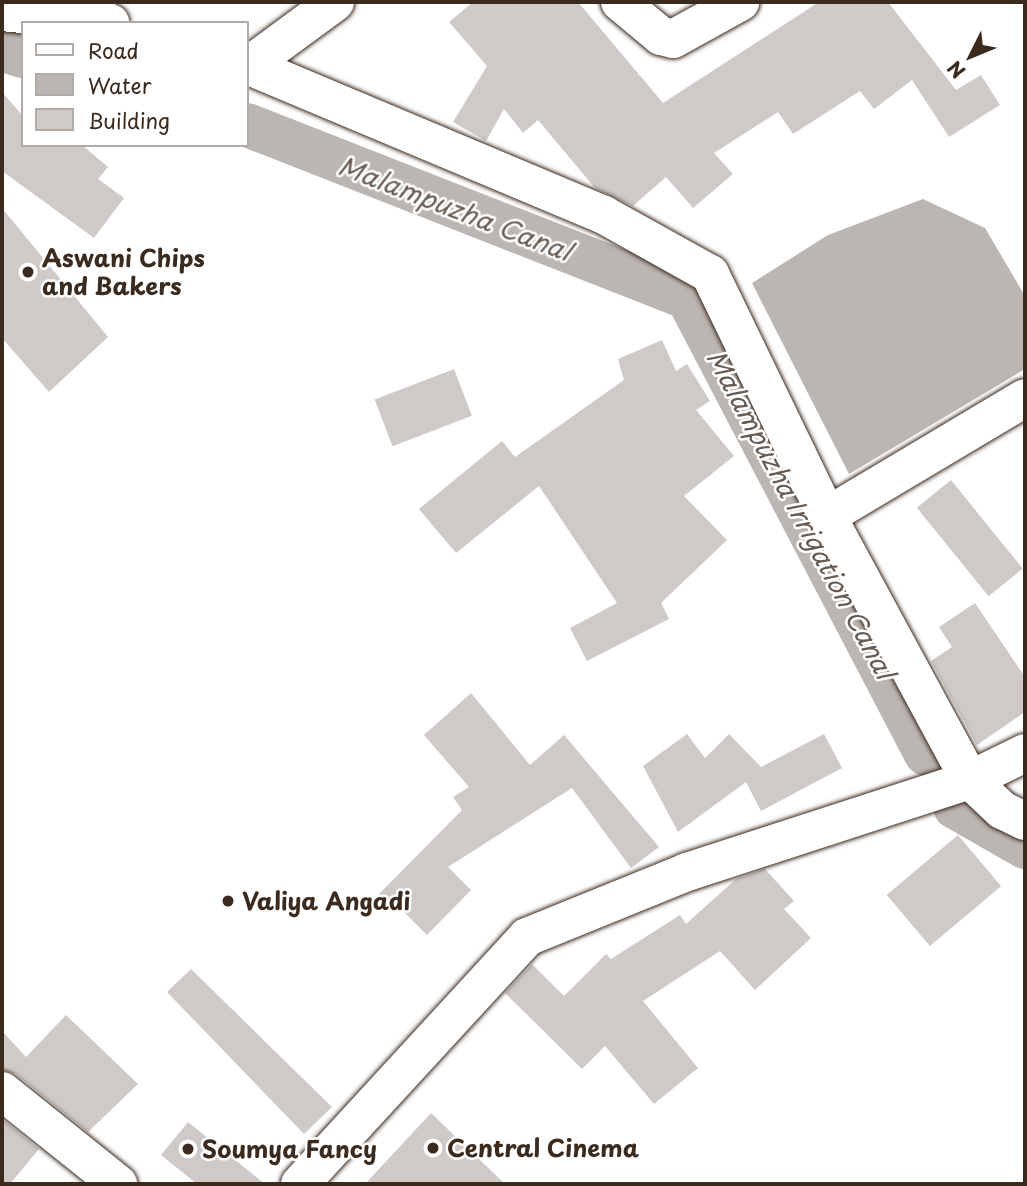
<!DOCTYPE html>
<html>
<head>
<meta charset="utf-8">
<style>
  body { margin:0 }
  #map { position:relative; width:1027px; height:1186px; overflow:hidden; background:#fff; font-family:"Playpen Sans",sans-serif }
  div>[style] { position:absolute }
  .water>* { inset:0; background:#bcb6b3 }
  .canal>* { height:44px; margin:-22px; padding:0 22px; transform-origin:22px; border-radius:22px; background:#bcb6b3 }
  .building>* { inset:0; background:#cfcac7; transform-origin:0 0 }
  .roads { filter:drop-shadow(0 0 2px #3b2a1e) drop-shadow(0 0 2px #3b2a1e) }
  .minor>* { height:38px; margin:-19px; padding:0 19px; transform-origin:19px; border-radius:19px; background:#fff }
  .major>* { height:38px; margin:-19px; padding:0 19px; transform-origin:19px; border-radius:19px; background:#fff }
  .dots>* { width:19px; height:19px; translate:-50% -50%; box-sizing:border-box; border:4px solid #fff; border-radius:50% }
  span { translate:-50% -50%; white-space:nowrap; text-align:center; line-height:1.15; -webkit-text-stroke:5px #fff; paint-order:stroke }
  .poi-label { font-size:24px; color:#3b2a1e; font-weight:700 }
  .left { translate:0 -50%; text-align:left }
  .water-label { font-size:26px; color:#685b52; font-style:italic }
  .frame { position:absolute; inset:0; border:4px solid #3b2a1e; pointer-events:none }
  .legend { position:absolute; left:21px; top:21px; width:228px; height:126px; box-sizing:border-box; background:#fff; border:2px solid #b1aaa5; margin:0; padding:9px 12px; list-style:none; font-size:21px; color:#3b2a1e }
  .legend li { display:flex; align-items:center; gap:14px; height:35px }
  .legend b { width:35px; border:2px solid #b1aaa5 }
  .north { position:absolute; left:936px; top:21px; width:70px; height:70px; -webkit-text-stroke:5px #fff; paint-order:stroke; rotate:227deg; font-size:19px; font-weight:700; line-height:28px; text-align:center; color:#3b2a1e }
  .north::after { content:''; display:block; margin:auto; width:24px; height:32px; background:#3b2a1e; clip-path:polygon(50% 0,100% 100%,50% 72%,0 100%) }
</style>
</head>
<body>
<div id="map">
  <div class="water">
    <i style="clip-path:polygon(923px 199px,985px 228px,1025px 296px,1025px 369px,849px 474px,752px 283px,828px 235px)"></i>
  </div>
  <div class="canal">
    <i style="left:2px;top:50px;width:22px;rotate:16deg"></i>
    <i style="left:247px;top:125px;width:474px;rotate:21.4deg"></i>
    <i style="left:688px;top:298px;width:514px;rotate:62.44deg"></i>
    <i style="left:955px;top:807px;width:81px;rotate:29.7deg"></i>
  </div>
  <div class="building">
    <i style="clip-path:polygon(473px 2px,578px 2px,663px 103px,819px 2px,888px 2px,956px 90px,981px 75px,1000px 105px,949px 137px,912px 80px,874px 109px,860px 91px,793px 134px,778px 112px,714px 153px,733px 174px,693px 208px,666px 177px,633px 206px,595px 188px,538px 120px,523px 133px,504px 109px,486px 141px,453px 122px,487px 66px,449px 22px)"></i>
    <i style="clip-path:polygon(2px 92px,23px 116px,23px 145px,82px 145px,108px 167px,98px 179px,124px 198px,94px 238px,2px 171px)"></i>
    <i style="clip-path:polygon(2px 208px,108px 337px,49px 392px,2px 338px)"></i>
    <i style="clip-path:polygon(662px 340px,676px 371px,687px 364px,710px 401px,696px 410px,734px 456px,684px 496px,727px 540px,661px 603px,669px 619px,587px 661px,570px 628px,617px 603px,539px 486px,456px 553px,419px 509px,502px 441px,515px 457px,624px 380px,618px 359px)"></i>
    <i style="left:454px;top:369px;width:50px;height:85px;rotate:69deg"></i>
    <i style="left:951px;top:480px;width:114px;height:44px;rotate:51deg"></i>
    <i style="clip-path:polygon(975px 603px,1025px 677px,1025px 712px,977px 745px,931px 661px,952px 647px,939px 627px)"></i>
    <i style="clip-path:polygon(471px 693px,530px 765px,564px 735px,659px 847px,631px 868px,572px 788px,448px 867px,471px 890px,427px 935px,393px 901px,386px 905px,378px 895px,462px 810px,453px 797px,469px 787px,424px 735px)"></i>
    <i style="clip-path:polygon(687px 734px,705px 758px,729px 734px,761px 767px,824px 734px,842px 768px,761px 811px,746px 782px,678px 832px,643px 766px)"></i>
    <i style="left:958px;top:835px;width:67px;height:93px;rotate:50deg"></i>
    <i style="clip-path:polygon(765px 869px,794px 901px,784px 909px,811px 938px,755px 990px,720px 951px,643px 1001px,698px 1068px,654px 1104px,605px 1046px,582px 1069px,505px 993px,532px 964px,564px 996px,606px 954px,611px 959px,680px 915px,686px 924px,736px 879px)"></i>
    <i style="clip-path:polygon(191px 969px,332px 1107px,304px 1134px,167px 992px)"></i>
    <i style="clip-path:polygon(66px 1015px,138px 1084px,88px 1132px,16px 1074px,2px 1070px,2px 1031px,26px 1057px)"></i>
    <i style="clip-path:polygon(431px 1113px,505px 1184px,365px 1184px)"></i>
    <i style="clip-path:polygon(2px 1119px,39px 1149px,10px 1184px,2px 1184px)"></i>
    <i style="clip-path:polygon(188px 1122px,265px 1184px,197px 1184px,161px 1155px)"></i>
  </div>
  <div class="roads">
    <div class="minor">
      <i style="left:620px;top:2px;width:53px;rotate:39.7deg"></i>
      <i style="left:661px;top:36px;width:12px;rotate:14deg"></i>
      <i style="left:673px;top:39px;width:77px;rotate:-28.9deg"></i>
      <i style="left:2px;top:12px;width:109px;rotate:5.8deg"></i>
      <i style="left:247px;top:65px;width:387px;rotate:22.8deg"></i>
      <i style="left:604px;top:215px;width:121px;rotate:29.1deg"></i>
      <i style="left:710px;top:274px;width:269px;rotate:64.2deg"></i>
      <i style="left:827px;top:516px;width:300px;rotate:61.6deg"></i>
      <i style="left:970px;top:780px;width:44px;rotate:43.2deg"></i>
      <i style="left:1002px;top:810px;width:25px;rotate:26deg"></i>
      <i style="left:248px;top:66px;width:108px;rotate:-36.3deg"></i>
      <i style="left:827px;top:516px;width:230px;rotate:-30.8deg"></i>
      <i style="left:300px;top:1184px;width:335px;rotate:-47.4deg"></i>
      <i style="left:527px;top:937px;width:173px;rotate:-22.1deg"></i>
      <i style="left:687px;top:872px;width:298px;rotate:-18deg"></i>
      <i style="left:970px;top:780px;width:61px;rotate:-26.1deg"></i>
    </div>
    <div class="major">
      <i style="left:2px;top:1091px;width:149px;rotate:38.7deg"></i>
    </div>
  </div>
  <div class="dots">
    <i style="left:28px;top:272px;background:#3b2a1e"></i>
    <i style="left:228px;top:901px;background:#3b2a1e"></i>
    <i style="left:433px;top:1148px;background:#3b2a1e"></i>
    <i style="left:188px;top:1149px;background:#3b2a1e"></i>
  </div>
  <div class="poi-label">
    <span class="left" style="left:42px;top:272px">Aswani Chips<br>and Bakers</span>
    <span class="left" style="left:242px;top:901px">Valiya Angadi</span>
    <span class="left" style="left:447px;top:1148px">Central Cinema</span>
    <span class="left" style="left:202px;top:1149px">Soumya Fancy</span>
  </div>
  <div class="water-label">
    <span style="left:455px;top:208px;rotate:21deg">Malampuzha Canal</span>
    <span style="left:801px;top:514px;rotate:62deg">Malampuzha Irrigation Canal</span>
  </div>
  <div class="frame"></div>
  <ul class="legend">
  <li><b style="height:9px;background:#fff"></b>Road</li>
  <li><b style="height:19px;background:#bcb6b3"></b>Water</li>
  <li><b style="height:19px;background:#cfcac7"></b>Building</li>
  </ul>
  <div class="north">N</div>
</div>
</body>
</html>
